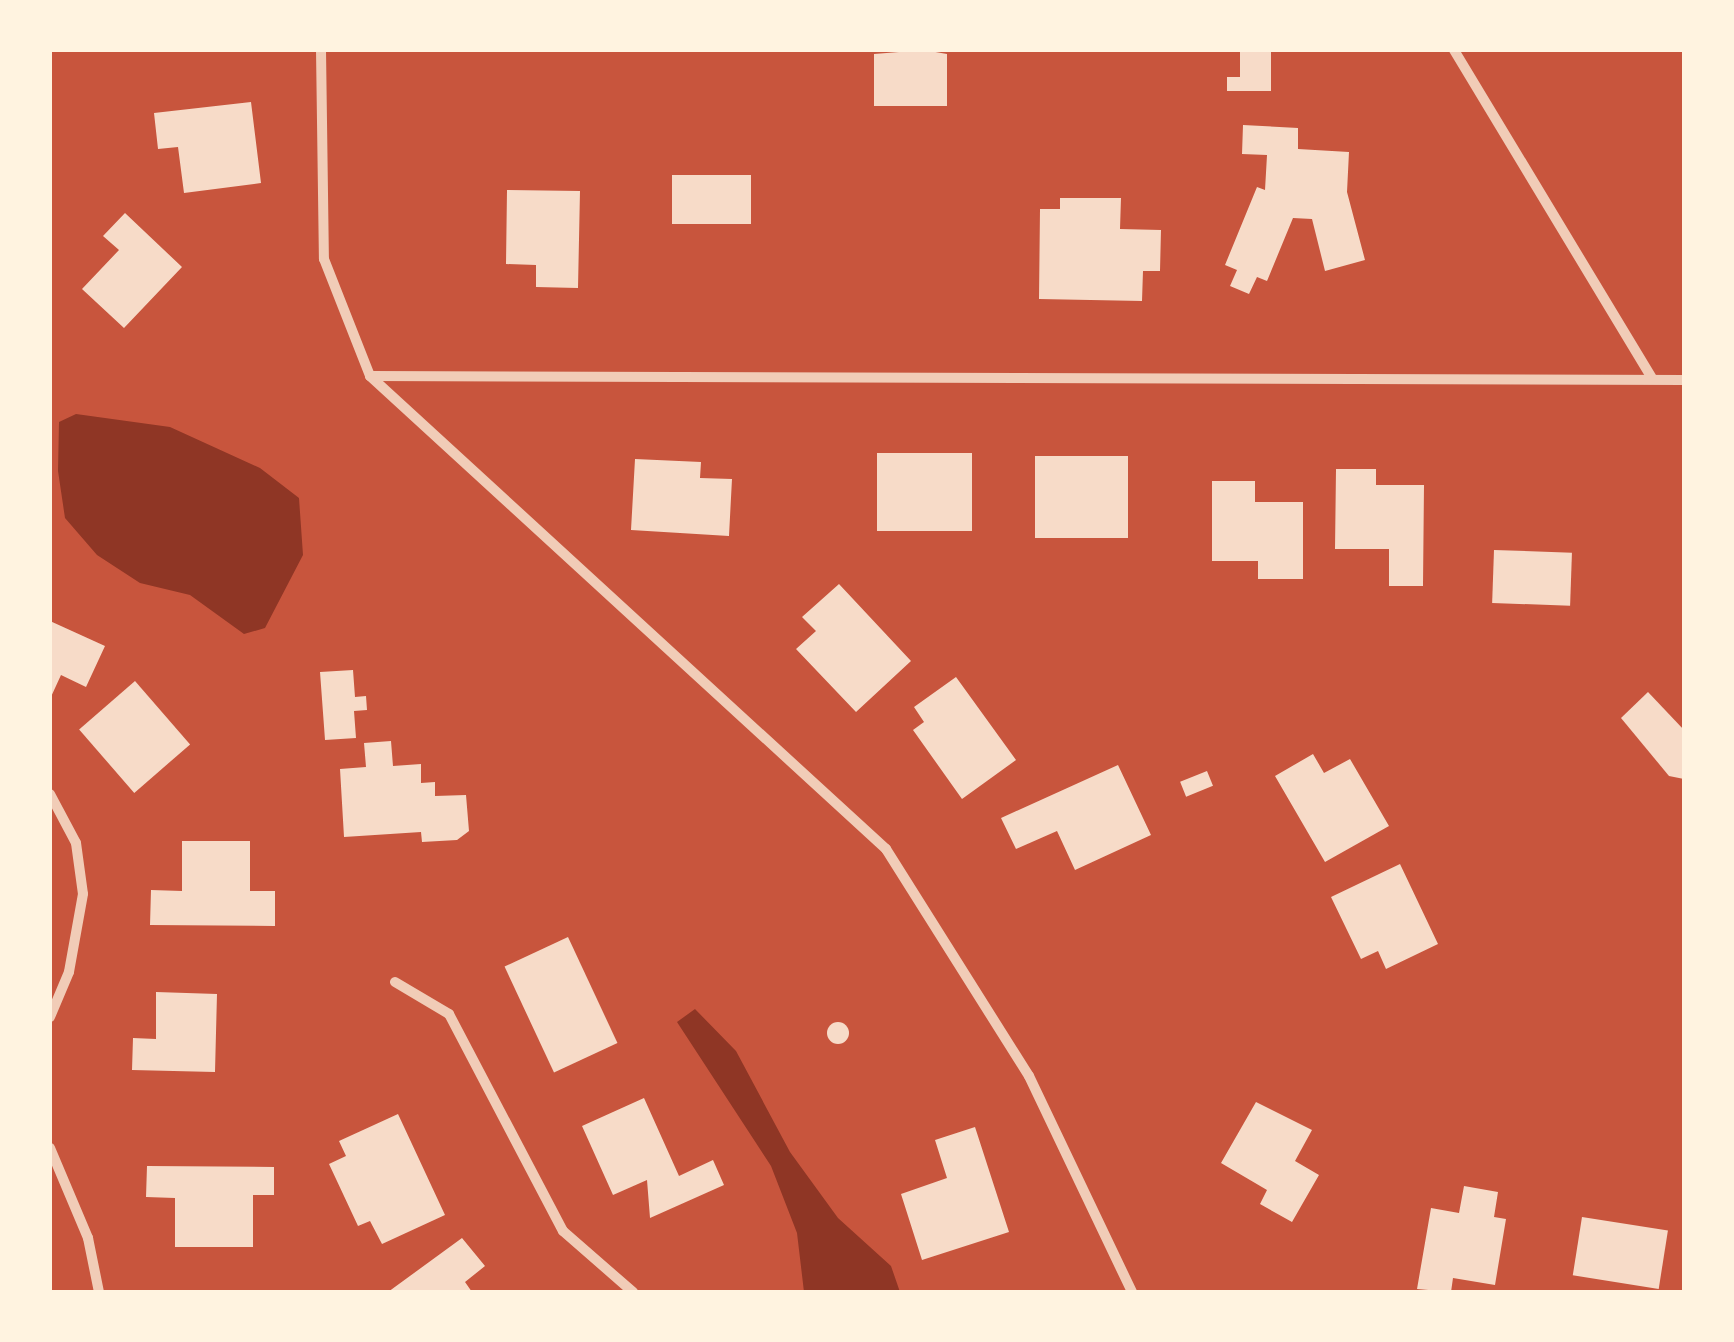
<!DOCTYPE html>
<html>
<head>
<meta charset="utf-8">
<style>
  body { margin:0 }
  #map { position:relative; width:1734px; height:1342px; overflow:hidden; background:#c8553d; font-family:"Sofia Sans Condensed",sans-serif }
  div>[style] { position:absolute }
  .water>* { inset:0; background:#8f3625 }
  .building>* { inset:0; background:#f7dbc8; transform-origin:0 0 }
  .round { border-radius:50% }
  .minor>* { height:10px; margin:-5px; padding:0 5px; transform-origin:5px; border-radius:5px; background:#f1ccb7 }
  span { translate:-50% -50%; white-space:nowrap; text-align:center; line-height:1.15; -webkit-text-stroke:8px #fff3e0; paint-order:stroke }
  .frame { position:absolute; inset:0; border:52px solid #fff3e0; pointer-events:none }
</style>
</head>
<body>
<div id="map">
  <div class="water">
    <i style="clip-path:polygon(76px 414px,170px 427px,260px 468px,299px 498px,303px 555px,265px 628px,244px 634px,190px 595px,140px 583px,97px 555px,65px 518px,58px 471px,59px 422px)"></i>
    <i style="clip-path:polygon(695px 1009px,736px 1051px,790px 1152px,838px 1218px,891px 1266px,900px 1292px,804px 1292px,797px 1233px,771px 1166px,677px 1022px)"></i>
  </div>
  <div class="building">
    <i style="clip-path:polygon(924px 50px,947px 54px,947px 106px,874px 106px,874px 54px)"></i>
    <i style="clip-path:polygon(1240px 51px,1271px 51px,1271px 91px,1227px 91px,1227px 77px,1240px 77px)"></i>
    <i style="clip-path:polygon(251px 102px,261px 183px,184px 193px,178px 147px,158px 149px,154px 113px)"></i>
    <i style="clip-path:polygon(1243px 125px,1298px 128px,1298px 149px,1349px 152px,1347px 192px,1365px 260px,1325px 271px,1312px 219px,1293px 218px,1267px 281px,1257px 277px,1249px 294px,1230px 286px,1237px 270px,1225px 265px,1257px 187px,1265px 190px,1267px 155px,1242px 154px)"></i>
    <i style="left:672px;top:175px;width:79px;height:49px"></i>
    <i style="clip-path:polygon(507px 190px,580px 191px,578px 288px,536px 287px,536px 265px,506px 264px)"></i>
    <i style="clip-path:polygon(1060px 198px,1121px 198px,1120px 229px,1161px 230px,1160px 271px,1143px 271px,1142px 301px,1039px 299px,1040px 209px,1060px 209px)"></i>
    <i style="clip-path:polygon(125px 213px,182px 267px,124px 328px,82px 289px,119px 250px,103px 236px)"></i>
    <i style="left:877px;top:453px;width:95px;height:78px"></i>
    <i style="left:1035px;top:456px;width:93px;height:82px"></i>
    <i style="clip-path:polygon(635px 459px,701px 462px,700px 478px,732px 479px,729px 536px,631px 530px)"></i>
    <i style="clip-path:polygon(1336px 469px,1376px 469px,1376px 485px,1424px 485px,1423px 586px,1389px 586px,1389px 549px,1335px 549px)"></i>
    <i style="clip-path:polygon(1212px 481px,1255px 481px,1255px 502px,1303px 502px,1303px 579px,1258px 579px,1258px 561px,1212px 561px)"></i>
    <i style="left:1494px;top:550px;width:78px;height:53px;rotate:2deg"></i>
    <i style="clip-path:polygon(839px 584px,911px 661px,856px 712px,796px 649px,816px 631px,802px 617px)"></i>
    <i style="clip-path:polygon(50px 621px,105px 646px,86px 687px,61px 675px,50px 699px)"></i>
    <i style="clip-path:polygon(353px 670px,355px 697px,366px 696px,367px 710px,354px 711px,356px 738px,325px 740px,320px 672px)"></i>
    <i style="clip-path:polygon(956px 677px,1016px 760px,962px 799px,913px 730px,924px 722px,914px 707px)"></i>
    <i style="left:135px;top:681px;width:84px;height:74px;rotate:49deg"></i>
    <i style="clip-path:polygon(1648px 692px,1684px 730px,1684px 779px,1669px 776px,1621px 718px)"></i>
    <i style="clip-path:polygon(391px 741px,393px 766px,421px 764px,421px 783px,435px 782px,435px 796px,466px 795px,469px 831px,457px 840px,422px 842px,421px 832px,344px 837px,340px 769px,366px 767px,364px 743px)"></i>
    <i style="clip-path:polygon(1313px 754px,1324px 773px,1350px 759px,1389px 826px,1325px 862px,1275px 776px)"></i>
    <i style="clip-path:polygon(1118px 765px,1151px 835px,1075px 870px,1057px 831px,1016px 849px,1001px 818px)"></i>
    <i style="left:1207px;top:771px;width:16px;height:29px;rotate:68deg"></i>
    <i style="clip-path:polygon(182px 841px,250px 841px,250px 891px,275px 891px,275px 926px,150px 925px,151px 890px,182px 891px)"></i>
    <i style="clip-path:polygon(1400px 864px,1438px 944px,1386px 969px,1378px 951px,1361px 959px,1331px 897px)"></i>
    <i style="left:568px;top:937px;width:117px;height:70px;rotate:65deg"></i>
    <i style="clip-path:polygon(156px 992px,217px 994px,215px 1072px,132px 1070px,133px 1038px,156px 1039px)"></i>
    <i class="round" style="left:827px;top:1022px;width:22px;height:22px"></i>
    <i style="clip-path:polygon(644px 1098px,679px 1176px,713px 1160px,724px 1185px,650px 1218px,647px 1180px,613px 1195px,582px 1126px)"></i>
    <i style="clip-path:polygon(1256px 1102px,1312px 1130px,1295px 1161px,1319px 1175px,1292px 1222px,1260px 1204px,1267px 1190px,1221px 1163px)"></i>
    <i style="clip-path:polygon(398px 1114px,445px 1215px,382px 1244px,370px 1221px,358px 1226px,329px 1164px,346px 1156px,339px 1141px)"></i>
    <i style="clip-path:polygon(975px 1127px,1009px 1232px,922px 1260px,901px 1194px,947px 1178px,935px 1140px)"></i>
    <i style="clip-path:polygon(147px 1166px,274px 1167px,274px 1195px,253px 1195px,253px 1247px,175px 1247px,175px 1198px,146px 1197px)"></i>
    <i style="clip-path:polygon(1464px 1186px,1498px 1192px,1494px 1217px,1506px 1219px,1495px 1285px,1453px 1278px,1451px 1292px,1417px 1289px,1431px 1208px,1459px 1213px)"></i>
    <i style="left:1582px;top:1217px;width:87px;height:59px;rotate:9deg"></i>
    <i style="clip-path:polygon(462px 1238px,485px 1266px,465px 1282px,472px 1292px,388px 1292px)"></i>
  </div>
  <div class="minor">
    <i style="left:321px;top:50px;width:209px;rotate:89.2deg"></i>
    <i style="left:324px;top:259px;width:126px;rotate:68.5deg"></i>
    <i style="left:370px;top:376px;width:700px;rotate:42.51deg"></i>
    <i style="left:886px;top:849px;width:268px;rotate:57.8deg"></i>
    <i style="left:1029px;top:1076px;width:239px;rotate:64.5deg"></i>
    <i style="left:1454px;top:50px;width:383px;rotate:58.9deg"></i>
    <i style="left:370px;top:376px;width:1314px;rotate:0.17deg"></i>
    <i style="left:50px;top:794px;width:55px;rotate:62deg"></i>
    <i style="left:76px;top:843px;width:51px;rotate:82.2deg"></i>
    <i style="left:83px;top:894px;width:79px;rotate:100.2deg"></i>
    <i style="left:69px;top:972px;width:49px;rotate:112.9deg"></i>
    <i style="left:395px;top:982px;width:63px;rotate:30.7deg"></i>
    <i style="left:449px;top:1014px;width:245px;rotate:62.3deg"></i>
    <i style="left:563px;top:1231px;width:93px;rotate:41.1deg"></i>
    <i style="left:50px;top:1148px;width:98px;rotate:67.1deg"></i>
    <i style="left:88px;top:1238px;width:55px;rotate:78.5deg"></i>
  </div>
  <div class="frame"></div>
</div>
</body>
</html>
